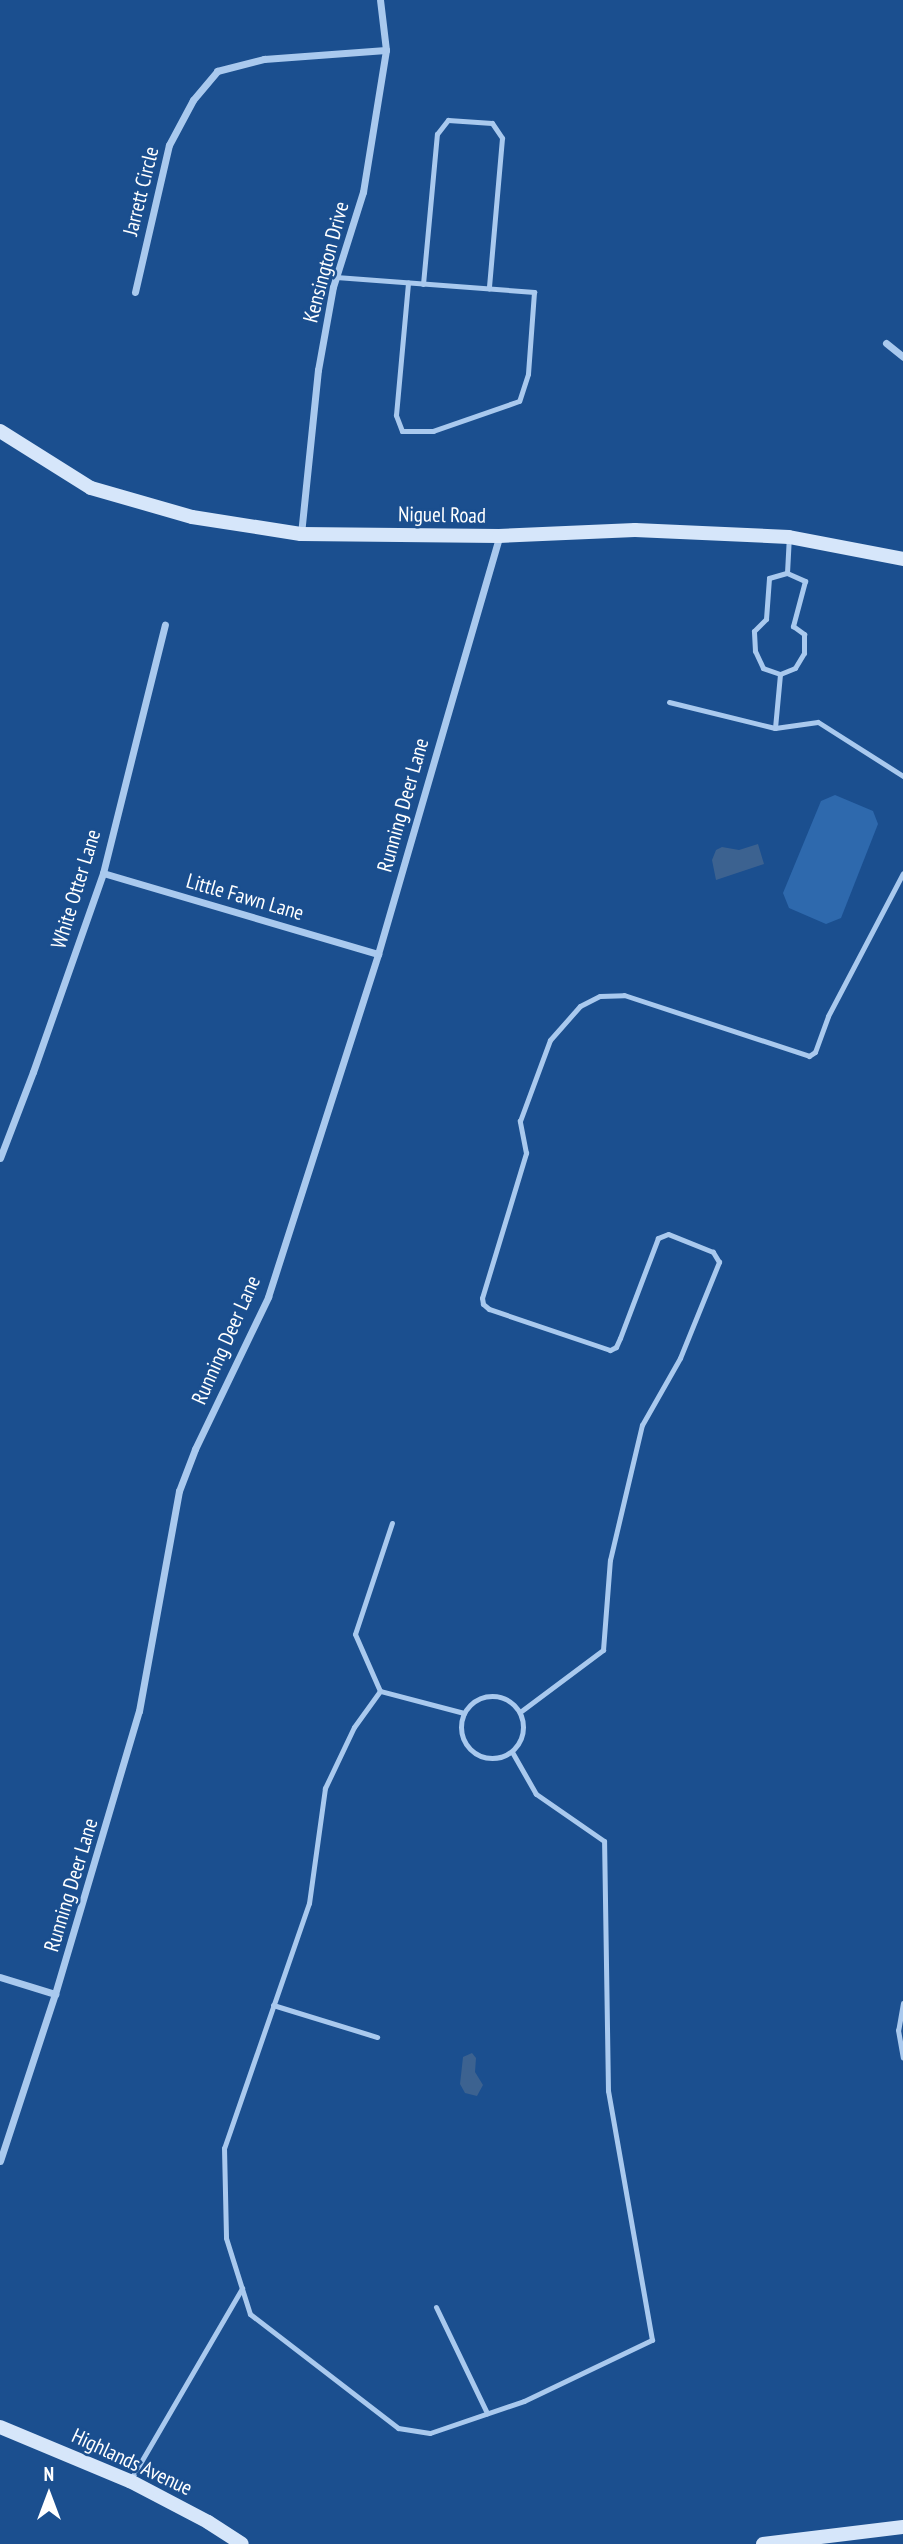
<!DOCTYPE html>
<html>
<head>
<meta charset="utf-8">
<style>
  body { margin:0 }
  #map { position:relative; width:903px; height:2544px; overflow:hidden; background:#1b4f8f; font-family:"PT Sans Narrow",sans-serif }
  div>[style] { position:absolute }
  .green>* { inset:0; background:#2e69ad }
  .water>* { inset:0; background:#3c6290 }
  .lane>* { height:5px; margin:-2.5px; padding:0 2.5px; transform-origin:2.5px; border-radius:2.5px; background:#a9c9ee }
  .lane>.ring { margin:-2.5px; padding:0; box-sizing:content-box; background:none; border:5px solid #a9c9ee; border-radius:50% }
  .street>* { height:7px; margin:-3.5px; padding:0 3.5px; transform-origin:3.5px; border-radius:3.5px; background:#a9c9ee }
  .secondary>* { height:14px; margin:-7px; padding:0 7px; transform-origin:7px; border-radius:7px; background:#d6e6fa }
  span { translate:-50% -50%; white-space:nowrap; text-align:center; line-height:1.15; -webkit-text-stroke:5px #1b4f8f; paint-order:stroke }
  .street-label { font-size:21px; color:#fff }
  .north { position:absolute; left:14px; top:2460px; width:70px; height:70px; -webkit-text-stroke:5px #1b4f8f; paint-order:stroke; rotate:0deg; font-size:19px; font-weight:700; line-height:28px; text-align:center; color:#fff }
  .north::after { content:''; display:block; margin:auto; width:24px; height:32px; background:#fff; clip-path:polygon(50% 0,100% 100%,50% 72%,0 100%) }
</style>
</head>
<body>
<div id="map">
  <div class="green">
    <i style="clip-path:polygon(835px 795px,873px 811px,878px 824px,841px 918px,826px 924px,789px 908px,783px 893px,821px 801px)"></i>
  </div>
  <div class="water">
    <i style="clip-path:polygon(758px 844px,764px 864px,716px 880px,712px 860px,716px 850px,722px 847px,739px 850px)"></i>
    <i style="clip-path:polygon(472px 2053px,476px 2058px,475px 2072px,483px 2085px,477px 2096px,465px 2093px,460px 2084px,463px 2057px)"></i>
  </div>
  <div class="lane">
    <i style="left:336px;top:277px;width:199px;rotate:4.3deg"></i>
    <i style="left:534px;top:292px;width:82px;rotate:94.2deg"></i>
    <i style="left:528px;top:374px;width:28px;rotate:108deg"></i>
    <i style="left:519px;top:401px;width:91px;rotate:160.8deg"></i>
    <i style="left:433px;top:431px;width:31px;rotate:180deg"></i>
    <i style="left:402px;top:431px;width:17px;rotate:-111deg"></i>
    <i style="left:396px;top:415px;width:133px;rotate:-84.8deg"></i>
    <i style="left:423px;top:284px;width:151px;rotate:-84.7deg"></i>
    <i style="left:437px;top:134px;width:18px;rotate:-52deg"></i>
    <i style="left:448px;top:120px;width:44px;rotate:3.9deg"></i>
    <i style="left:492px;top:123px;width:18px;rotate:56deg"></i>
    <i style="left:502px;top:138px;width:151px;rotate:95deg"></i>
    <i style="left:787px;top:573px;width:20px;rotate:24deg"></i>
    <i style="left:805px;top:581px;width:47px;rotate:104.9deg"></i>
    <i style="left:793px;top:626px;width:14px;rotate:36deg"></i>
    <i style="left:804px;top:634px;width:19px;rotate:90deg"></i>
    <i style="left:804px;top:653px;width:17px;rotate:121deg"></i>
    <i style="left:795px;top:668px;width:16px;rotate:158deg"></i>
    <i style="left:780px;top:674px;width:18px;rotate:-161deg"></i>
    <i style="left:763px;top:668px;width:19px;rotate:-115deg"></i>
    <i style="left:755px;top:651px;width:20px;rotate:-93deg"></i>
    <i style="left:754px;top:631px;width:17px;rotate:-45deg"></i>
    <i style="left:766px;top:619px;width:41px;rotate:-85.8deg"></i>
    <i style="left:769px;top:578px;width:19px;rotate:-16deg"></i>
    <i style="left:787px;top:573px;width:36px;rotate:-87deg"></i>
    <i style="left:669px;top:702px;width:109px;rotate:13.8deg"></i>
    <i style="left:775px;top:728px;width:54px;rotate:-84.7deg"></i>
    <i style="left:775px;top:728px;width:43px;rotate:-7.9deg"></i>
    <i style="left:818px;top:722px;width:101px;rotate:32.4deg"></i>
    <i style="left:380px;top:1691px;width:62px;rotate:-113.7deg"></i>
    <i style="left:355px;top:1634px;width:117px;rotate:-71.6deg"></i>
    <i class="ring" style="left:461px;top:1696px;width:57px;height:57px"></i>
    <i style="left:520px;top:1712px;width:104px;rotate:-36.8deg"></i>
    <i style="left:603px;top:1650px;width:90px;rotate:-85.6deg"></i>
    <i style="left:610px;top:1560px;width:139px;rotate:-76.7deg"></i>
    <i style="left:642px;top:1425px;width:77px;rotate:-60.4deg"></i>
    <i style="left:680px;top:1358px;width:104px;rotate:-67.9deg"></i>
    <i style="left:719px;top:1262px;width:12px;rotate:-121deg"></i>
    <i style="left:713px;top:1252px;width:48px;rotate:-158.2deg"></i>
    <i style="left:668px;top:1234px;width:11px;rotate:158deg"></i>
    <i style="left:658px;top:1238px;width:107px;rotate:110.8deg"></i>
    <i style="left:620px;top:1338px;width:10px;rotate:114deg"></i>
    <i style="left:616px;top:1347px;width:7px;rotate:153deg"></i>
    <i style="left:610px;top:1350px;width:128px;rotate:-161.3deg"></i>
    <i style="left:489px;top:1309px;width:8px;rotate:-140deg"></i>
    <i style="left:483px;top:1304px;width:6px;rotate:-99deg"></i>
    <i style="left:482px;top:1298px;width:152px;rotate:-73.1deg"></i>
    <i style="left:526px;top:1153px;width:33px;rotate:-101deg"></i>
    <i style="left:520px;top:1121px;width:86px;rotate:-69.7deg"></i>
    <i style="left:550px;top:1040px;width:45px;rotate:-48.6deg"></i>
    <i style="left:580px;top:1006px;width:22px;rotate:-27deg"></i>
    <i style="left:600px;top:996px;width:24px;rotate:-2deg"></i>
    <i style="left:624px;top:995px;width:195px;rotate:18.2deg"></i>
    <i style="left:809px;top:1056px;width:7px;rotate:-34deg"></i>
    <i style="left:815px;top:1052px;width:38px;rotate:-70deg"></i>
    <i style="left:828px;top:1016px;width:161px;rotate:-62.3deg"></i>
    <i style="left:464px;top:1713px;width:87px;rotate:-165.3deg"></i>
    <i style="left:380px;top:1691px;width:44px;rotate:125.8deg"></i>
    <i style="left:354px;top:1727px;width:68px;rotate:115.4deg"></i>
    <i style="left:325px;top:1788px;width:116px;rotate:97.9deg"></i>
    <i style="left:309px;top:1903px;width:259px;rotate:109.1deg"></i>
    <i style="left:224px;top:2148px;width:90px;rotate:88.7deg"></i>
    <i style="left:226px;top:2238px;width:80px;rotate:72.5deg"></i>
    <i style="left:250px;top:2314px;width:187px;rotate:37.6deg"></i>
    <i style="left:398px;top:2428px;width:32px;rotate:9deg"></i>
    <i style="left:430px;top:2433px;width:99px;rotate:-18.8deg"></i>
    <i style="left:524px;top:2401px;width:142px;rotate:-25.5deg"></i>
    <i style="left:652px;top:2340px;width:253px;rotate:-100deg"></i>
    <i style="left:608px;top:2091px;width:250px;rotate:-90.9deg"></i>
    <i style="left:604px;top:1841px;width:83px;rotate:-145.3deg"></i>
    <i style="left:536px;top:1794px;width:48px;rotate:-119.7deg"></i>
    <i style="left:903px;top:2003px;width:27px;rotate:100deg"></i>
    <i style="left:898px;top:2030px;width:28px;rotate:80deg"></i>
    <i style="left:273px;top:2005px;width:109px;rotate:17.1deg"></i>
    <i style="left:436px;top:2307px;width:118px;rotate:64.3deg"></i>
    <i style="left:131px;top:2479px;width:221px;rotate:-59.8deg"></i>
  </div>
  <div class="street">
    <i style="left:135px;top:292px;width:151px;rotate:-77deg"></i>
    <i style="left:169px;top:145px;width:51px;rotate:-61.9deg"></i>
    <i style="left:193px;top:100px;width:38px;rotate:-50deg"></i>
    <i style="left:217px;top:71px;width:49px;rotate:-14.3deg"></i>
    <i style="left:264px;top:59px;width:122px;rotate:-4.2deg"></i>
    <i style="left:886px;top:343px;width:22px;rotate:39deg"></i>
    <i style="left:301px;top:534px;width:165px;rotate:-84.1deg"></i>
    <i style="left:318px;top:370px;width:84px;rotate:-79.8deg"></i>
    <i style="left:333px;top:287px;width:100px;rotate:-72.5deg"></i>
    <i style="left:363px;top:192px;width:144px;rotate:-80.8deg"></i>
    <i style="left:386px;top:50px;width:50px;rotate:-96.8deg"></i>
    <i style="left:103px;top:873px;width:287px;rotate:16.4deg"></i>
    <i style="left:0;top:1158px;width:92px;rotate:-69deg"></i>
    <i style="left:33px;top:1072px;width:211px;rotate:-70.6deg"></i>
    <i style="left:103px;top:873px;width:256px;rotate:-76deg"></i>
    <i style="left:0;top:1977px;width:58px;rotate:17.2deg"></i>
    <i style="left:0;top:2161px;width:176px;rotate:-71.8deg"></i>
    <i style="left:55px;top:1994px;width:295px;rotate:-73.5deg"></i>
    <i style="left:139px;top:1711px;width:224px;rotate:-79.7deg"></i>
    <i style="left:179px;top:1491px;width:45px;rotate:-69.1deg"></i>
    <i style="left:195px;top:1449px;width:169px;rotate:-64.3deg"></i>
    <i style="left:268px;top:1297px;width:360px;rotate:-72.2deg"></i>
    <i style="left:378px;top:954px;width:434px;rotate:-73.8deg"></i>
  </div>
  <div class="secondary">
    <i style="left:0;top:431px;width:107px;rotate:32.1deg"></i>
    <i style="left:91px;top:488px;width:105px;rotate:16deg"></i>
    <i style="left:192px;top:517px;width:110px;rotate:8.9deg"></i>
    <i style="left:301px;top:534px;width:198px;rotate:0.6deg"></i>
    <i style="left:499px;top:536px;width:136px;rotate:-2.5deg"></i>
    <i style="left:635px;top:530px;width:154px;rotate:2.6deg"></i>
    <i style="left:789px;top:537px;width:116px;rotate:10.9deg"></i>
    <i style="left:0;top:2427px;width:141px;rotate:22.6deg"></i>
    <i style="left:130px;top:2481px;width:88px;rotate:27.7deg"></i>
    <i style="left:208px;top:2522px;width:40px;rotate:32.9deg"></i>
    <i style="left:763px;top:2544px;width:141px;rotate:-6.9deg"></i>
  </div>
  <div class="street-label">
    <span style="left:141px;top:191px;rotate:-76deg">Jarrett Circle</span>
    <span style="left:326px;top:262px;rotate:-75deg">Kensington Drive</span>
    <span style="left:442px;top:515px;rotate:1deg">Niguel Road</span>
    <span style="left:403px;top:805px;rotate:-74deg">Running Deer Lane</span>
    <span style="left:76px;top:889px;rotate:-73deg">White Otter Lane</span>
    <span style="left:245px;top:897px;rotate:16deg">Little Fawn Lane</span>
    <span style="left:226px;top:1340px;rotate:-66deg">Running Deer Lane</span>
    <span style="left:71px;top:1885px;rotate:-73deg">Running Deer Lane</span>
    <span style="left:132px;top:2462px;rotate:25deg">Highlands Avenue</span>
  </div>
  <div class="north">N</div>
</div>
</body>
</html>
